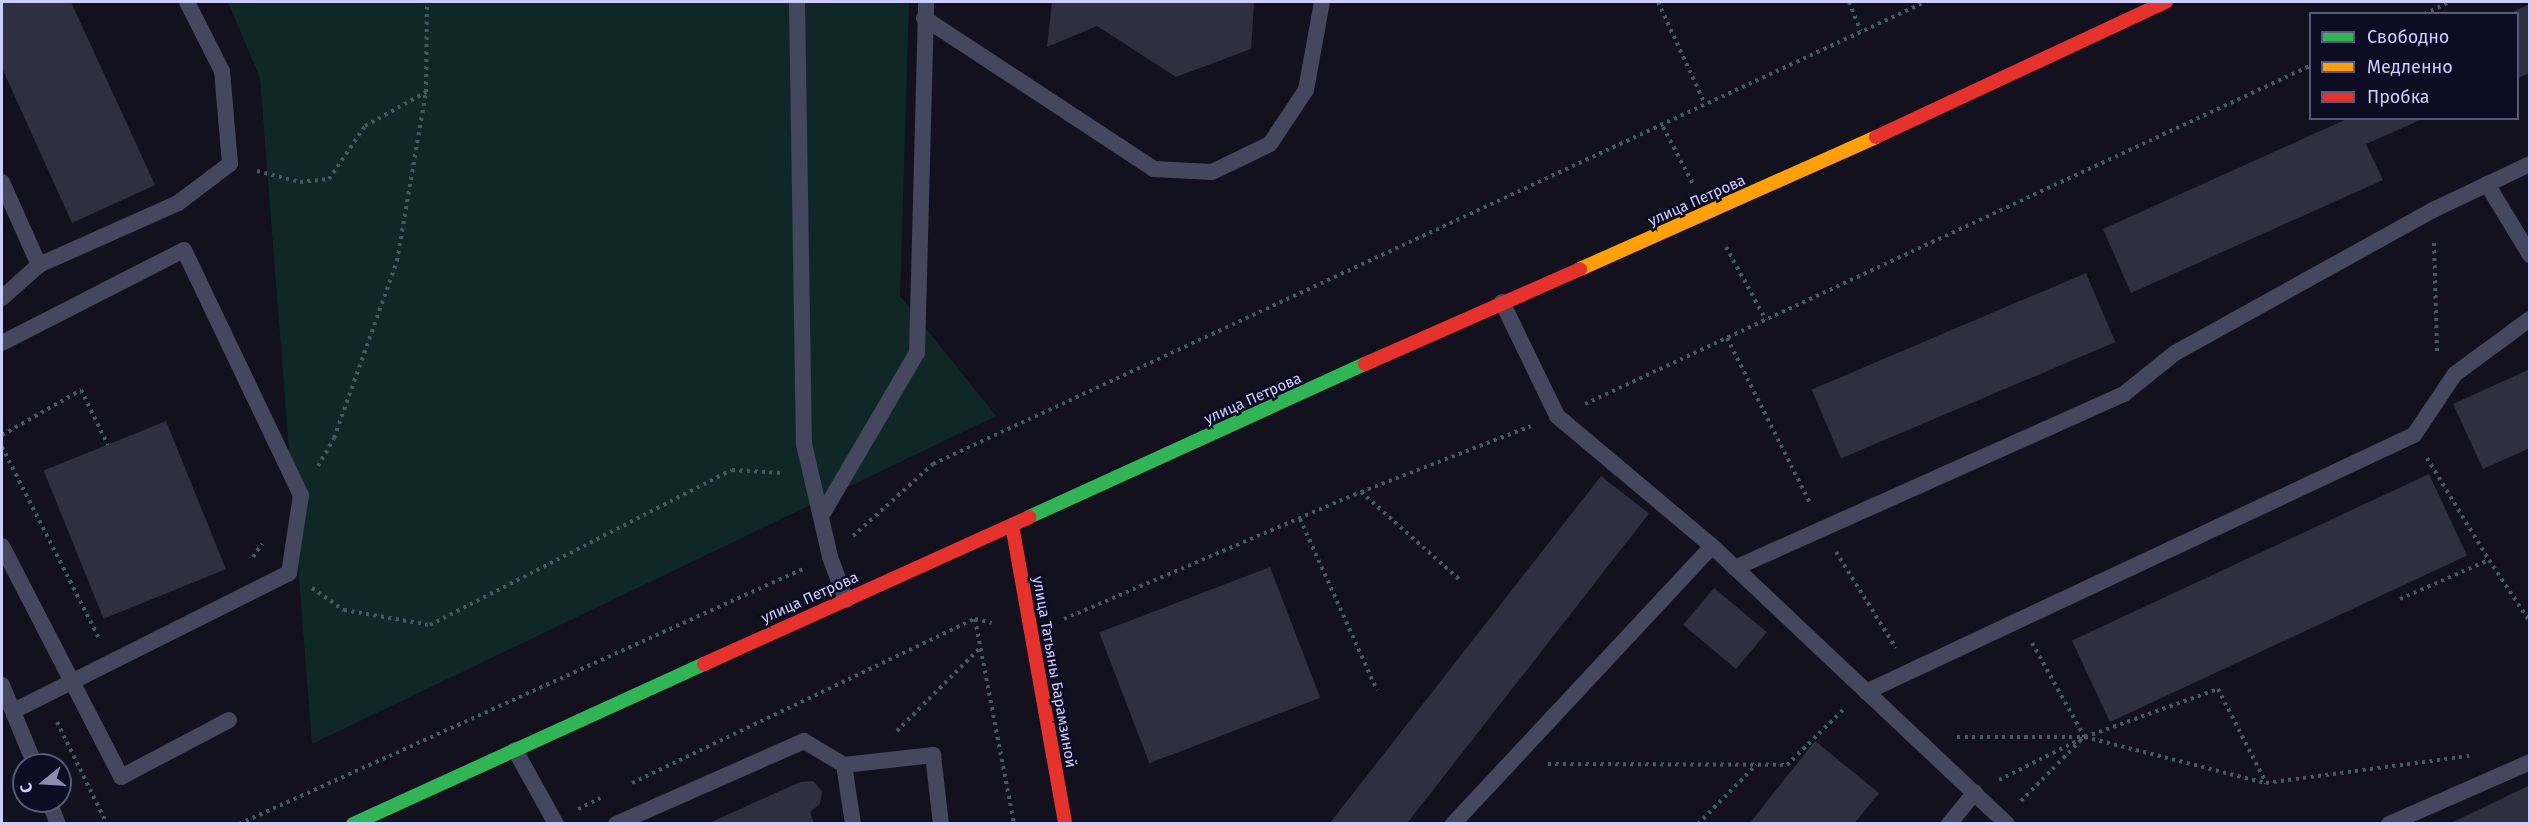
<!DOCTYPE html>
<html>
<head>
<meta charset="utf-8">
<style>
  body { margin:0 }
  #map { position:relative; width:2531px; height:825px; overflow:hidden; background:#12111d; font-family:"Fira Sans",sans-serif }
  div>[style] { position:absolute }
  .green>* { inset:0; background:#0f2827 }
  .building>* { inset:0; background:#302f3f; transform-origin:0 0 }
  .path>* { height:4px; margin-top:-2px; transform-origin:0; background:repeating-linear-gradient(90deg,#465864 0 3px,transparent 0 7.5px) }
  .lane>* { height:16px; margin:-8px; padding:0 8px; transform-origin:8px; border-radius:8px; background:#45475e }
  .fast>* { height:14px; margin:-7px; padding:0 7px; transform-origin:7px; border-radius:7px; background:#30b455 }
  .slow>* { height:14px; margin:-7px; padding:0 7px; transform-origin:7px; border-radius:7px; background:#ff9f0a }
  .jam>* { height:14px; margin:-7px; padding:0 7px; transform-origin:7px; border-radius:7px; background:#e5322d }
  span { translate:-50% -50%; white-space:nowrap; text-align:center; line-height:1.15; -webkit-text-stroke:5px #0e0c22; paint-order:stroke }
  .street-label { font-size:15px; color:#cecdff }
  .frame { position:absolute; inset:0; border:3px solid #cecdff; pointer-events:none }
  .legend { position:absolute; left:2309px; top:12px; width:210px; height:108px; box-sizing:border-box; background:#0e0c22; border:2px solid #5b597a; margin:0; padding:8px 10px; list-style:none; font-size:18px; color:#cecdff }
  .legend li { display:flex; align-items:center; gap:12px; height:30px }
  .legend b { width:30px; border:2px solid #5b597a }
  .north { position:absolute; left:12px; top:753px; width:60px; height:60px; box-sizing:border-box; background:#0e0c22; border:2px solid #5b597a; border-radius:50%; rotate:252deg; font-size:16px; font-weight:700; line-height:24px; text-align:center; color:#cecdff }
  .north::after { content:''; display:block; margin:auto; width:21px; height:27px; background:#8c8bb0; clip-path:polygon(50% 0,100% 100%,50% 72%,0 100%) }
</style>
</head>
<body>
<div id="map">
  <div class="green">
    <i style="clip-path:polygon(228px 2px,909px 2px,900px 296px,996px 416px,312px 744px,260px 78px)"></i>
  </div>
  <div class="building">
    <i style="clip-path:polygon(2px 2px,71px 2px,155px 185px,72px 223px,2px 68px)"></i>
    <i style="clip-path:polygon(1052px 2px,1254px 2px,1251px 49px,1176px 77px,1097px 26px,1047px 47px)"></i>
    <i style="clip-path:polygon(2530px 4px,2530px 73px,2518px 78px,2518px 14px,2508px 14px)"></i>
    <i style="clip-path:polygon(2349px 118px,2425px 118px,2366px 144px,2383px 180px,2131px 293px,2103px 229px)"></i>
    <i style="left:2086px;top:273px;width:75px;height:298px;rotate:67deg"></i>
    <i style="clip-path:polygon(2530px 369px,2530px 448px,2483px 469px,2453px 404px)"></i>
    <i style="left:166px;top:421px;width:160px;height:132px;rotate:68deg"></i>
    <i style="left:2429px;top:474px;width:90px;height:394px;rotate:65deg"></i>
    <i style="left:1601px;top:476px;width:61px;height:456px;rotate:38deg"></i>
    <i style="left:1270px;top:567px;width:140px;height:183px;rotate:69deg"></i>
    <i style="left:1714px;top:588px;width:69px;height:48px;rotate:40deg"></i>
    <i style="clip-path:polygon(1815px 741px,1879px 793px,1854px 824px,1749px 824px)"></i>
    <i style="clip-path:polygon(813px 781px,822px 791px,820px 804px,810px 812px,814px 824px,707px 824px,800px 782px)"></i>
    <i style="clip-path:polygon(2530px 785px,2530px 824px,2449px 824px)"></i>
  </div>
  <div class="path">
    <i style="left:1658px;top:2px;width:112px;rotate:65.3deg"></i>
    <i style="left:1849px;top:2px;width:31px;rotate:68deg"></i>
    <i style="left:2424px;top:14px;width:29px;rotate:-25deg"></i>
    <i style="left:1663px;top:127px;width:64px;rotate:62.2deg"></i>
    <i style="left:257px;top:171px;width:44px;rotate:14.3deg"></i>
    <i style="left:300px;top:182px;width:29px;rotate:-6deg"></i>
    <i style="left:329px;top:179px;width:64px;rotate:-55.8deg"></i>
    <i style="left:365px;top:126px;width:70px;rotate:-29.1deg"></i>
    <i style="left:2434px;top:243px;width:109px;rotate:88.4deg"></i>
    <i style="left:1726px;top:247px;width:83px;rotate:61.3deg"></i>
    <i style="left:1727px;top:338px;width:185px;rotate:63.3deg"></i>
    <i style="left:1585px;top:404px;width:800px;rotate:-25deg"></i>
    <i style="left:2px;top:435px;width:91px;rotate:-29.7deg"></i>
    <i style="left:81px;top:390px;width:61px;rotate:63.9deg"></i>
    <i style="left:2px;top:447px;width:214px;rotate:63.1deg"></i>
    <i style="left:2427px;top:458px;width:119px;rotate:58.7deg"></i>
    <i style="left:318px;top:466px;width:32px;rotate:-60deg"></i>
    <i style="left:334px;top:438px;width:188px;rotate:-70.4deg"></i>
    <i style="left:397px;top:261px;width:171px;rotate:-80.3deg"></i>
    <i style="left:426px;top:92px;width:90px;rotate:-89.4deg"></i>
    <i style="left:1361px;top:492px;width:132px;rotate:41.6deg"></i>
    <i style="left:1300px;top:519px;width:188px;rotate:65.8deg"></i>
    <i style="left:853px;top:536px;width:108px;rotate:-42deg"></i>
    <i style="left:933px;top:464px;width:1094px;rotate:-24.97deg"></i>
    <i style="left:1836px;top:552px;width:113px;rotate:58deg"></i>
    <i style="left:253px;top:557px;width:16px;rotate:-55deg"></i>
    <i style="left:312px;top:588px;width:39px;rotate:35deg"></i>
    <i style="left:344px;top:610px;width:87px;rotate:9.9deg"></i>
    <i style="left:430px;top:625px;width:339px;rotate:-27.2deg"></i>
    <i style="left:732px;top:470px;width:51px;rotate:3.4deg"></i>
    <i style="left:2400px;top:599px;width:97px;rotate:-23.7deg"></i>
    <i style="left:2489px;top:560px;width:74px;rotate:56.5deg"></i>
    <i style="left:975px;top:619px;width:209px;rotate:79.2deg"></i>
    <i style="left:1064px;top:619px;width:323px;rotate:-23.2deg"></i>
    <i style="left:1361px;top:492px;width:182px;rotate:-21.2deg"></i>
    <i style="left:2032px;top:643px;width:107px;rotate:60.8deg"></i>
    <i style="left:57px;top:722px;width:114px;rotate:63.9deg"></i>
    <i style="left:897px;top:731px;width:117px;rotate:-45deg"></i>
    <i style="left:1957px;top:737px;width:128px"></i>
    <i style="left:2085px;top:737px;width:187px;rotate:14.3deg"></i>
    <i style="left:2266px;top:783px;width:205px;rotate:-7.6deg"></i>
    <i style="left:1548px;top:764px;width:239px;rotate:0.2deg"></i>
    <i style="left:1787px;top:765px;width:80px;rotate:-44.5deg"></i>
    <i style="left:1999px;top:780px;width:96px;rotate:-26.6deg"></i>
    <i style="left:2085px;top:737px;width:141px;rotate:-19.8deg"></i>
    <i style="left:2218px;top:689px;width:106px;rotate:62.9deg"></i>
    <i style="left:632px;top:783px;width:380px;rotate:-25.6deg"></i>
    <i style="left:975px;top:619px;width:17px;rotate:13deg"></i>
    <i style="left:2021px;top:801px;width:86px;rotate:-45.5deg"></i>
    <i style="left:578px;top:809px;width:25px;rotate:-26deg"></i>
    <i style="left:239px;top:824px;width:621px;rotate:-24.34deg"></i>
    <i style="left:1698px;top:824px;width:83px;rotate:-45.5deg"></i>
  </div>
  <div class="lane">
    <i style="left:797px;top:2px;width:442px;rotate:89.1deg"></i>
    <i style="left:804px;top:444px;width:116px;rotate:77deg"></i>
    <i style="left:830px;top:557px;width:46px;rotate:69.6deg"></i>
    <i style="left:924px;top:18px;width:275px;rotate:33.3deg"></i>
    <i style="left:1154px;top:169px;width:58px;rotate:3deg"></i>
    <i style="left:1212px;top:172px;width:64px;rotate:-25.8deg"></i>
    <i style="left:1270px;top:144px;width:65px;rotate:-56.3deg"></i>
    <i style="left:1306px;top:90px;width:89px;rotate:-79.7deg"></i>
    <i style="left:2px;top:182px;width:91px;rotate:66deg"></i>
    <i style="left:39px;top:265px;width:50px;rotate:138.3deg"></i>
    <i style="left:2487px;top:184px;width:83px;rotate:58.8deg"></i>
    <i style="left:39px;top:265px;width:152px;rotate:-24deg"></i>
    <i style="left:178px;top:203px;width:65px;rotate:-36.9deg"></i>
    <i style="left:230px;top:164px;width:93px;rotate:-94.9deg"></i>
    <i style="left:222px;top:71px;width:77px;rotate:-116.9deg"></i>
    <i style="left:1502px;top:302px;width:127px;rotate:64.2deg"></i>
    <i style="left:1557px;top:416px;width:202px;rotate:40deg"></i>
    <i style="left:1712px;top:546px;width:405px;rotate:43.3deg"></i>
    <i style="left:2px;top:343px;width:204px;rotate:-27.1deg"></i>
    <i style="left:184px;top:250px;width:272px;rotate:64.5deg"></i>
    <i style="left:301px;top:495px;width:79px;rotate:98.7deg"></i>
    <i style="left:289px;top:573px;width:308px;rotate:153.4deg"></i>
    <i style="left:823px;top:513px;width:186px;rotate:-59.6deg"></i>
    <i style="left:917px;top:353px;width:351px;rotate:-88.5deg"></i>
    <i style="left:2px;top:546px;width:260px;rotate:62.7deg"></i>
    <i style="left:121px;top:777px;width:122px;rotate:-27.8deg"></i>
    <i style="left:1735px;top:568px;width:426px;rotate:-24.1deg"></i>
    <i style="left:2124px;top:394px;width:65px;rotate:-38.8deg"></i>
    <i style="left:2175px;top:353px;width:295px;rotate:-29deg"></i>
    <i style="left:2433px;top:210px;width:107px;rotate:-25.4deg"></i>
    <i style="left:2px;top:685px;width:87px;rotate:67.6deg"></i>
    <i style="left:1866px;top:692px;width:605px;rotate:-25.13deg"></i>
    <i style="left:2414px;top:435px;width:73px;rotate:-56.1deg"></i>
    <i style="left:2455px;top:374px;width:93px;rotate:-36.3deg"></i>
    <i style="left:515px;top:750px;width:85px;rotate:61deg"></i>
    <i style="left:844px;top:765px;width:90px;rotate:-6.4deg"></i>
    <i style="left:933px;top:755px;width:69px;rotate:83.4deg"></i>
    <i style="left:49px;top:801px;width:25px;rotate:69deg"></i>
    <i style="left:616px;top:824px;width:206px;rotate:-23.8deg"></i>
    <i style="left:804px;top:741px;width:47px;rotate:31deg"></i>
    <i style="left:844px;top:765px;width:60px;rotate:81.3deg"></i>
    <i style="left:1453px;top:824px;width:380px;rotate:-47deg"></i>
    <i style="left:1949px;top:824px;width:41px;rotate:-50.9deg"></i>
    <i style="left:2389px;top:824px;width:154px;rotate:-23.7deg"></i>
  </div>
  <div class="fast">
    <i style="left:1029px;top:517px;width:369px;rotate:-24.5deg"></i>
    <i style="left:353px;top:824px;width:386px;rotate:-24.5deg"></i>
  </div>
  <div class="slow">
    <i style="left:1580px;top:269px;width:324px;rotate:-24deg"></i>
  </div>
  <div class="jam">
    <i style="left:1876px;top:137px;width:320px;rotate:-25deg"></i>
    <i style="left:1365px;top:364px;width:235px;rotate:-23.8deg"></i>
    <i style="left:1012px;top:525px;width:304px;rotate:79.9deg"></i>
    <i style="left:704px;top:664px;width:357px;rotate:-24.3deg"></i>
  </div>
  <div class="street-label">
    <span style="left:1697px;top:201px;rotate:-24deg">улица Петрова</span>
    <span style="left:1253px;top:399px;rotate:-24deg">улица Петрова</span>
    <span style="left:810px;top:598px;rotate:-24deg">улица Петрова</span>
    <span style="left:1054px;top:672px;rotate:80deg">улица Татьяны Барамзиной</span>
  </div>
  <div class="frame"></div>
  <ul class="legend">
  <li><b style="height:8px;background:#30b455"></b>Свободно</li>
  <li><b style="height:8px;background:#ff9f0a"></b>Медленно</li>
  <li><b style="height:8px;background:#e5322d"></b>Пробка</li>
  </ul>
  <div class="north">С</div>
</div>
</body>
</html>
